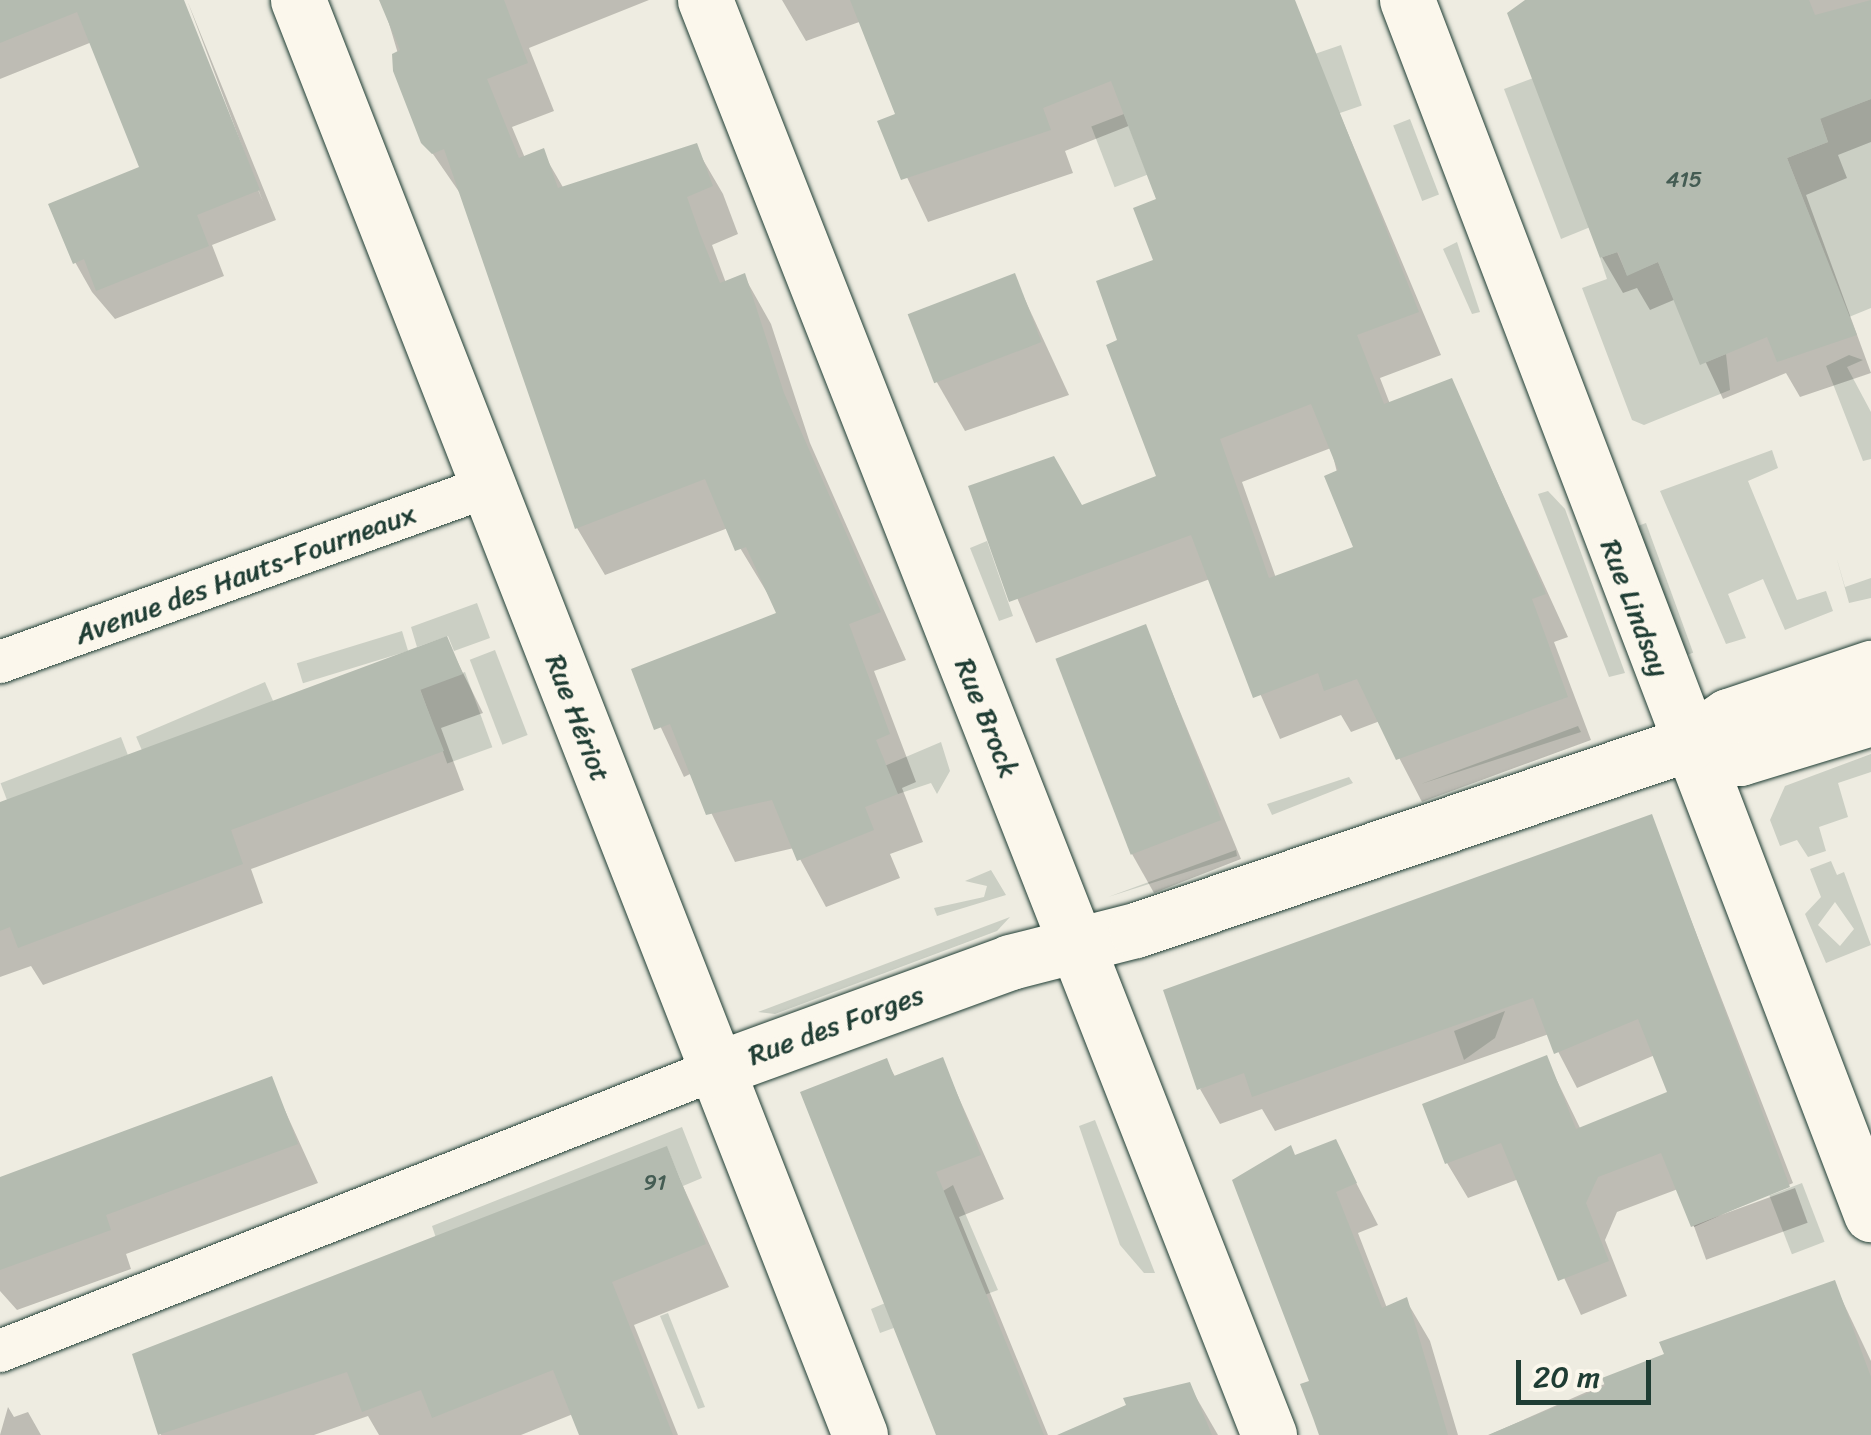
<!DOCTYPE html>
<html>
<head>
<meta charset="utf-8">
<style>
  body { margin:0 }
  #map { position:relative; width:1871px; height:1435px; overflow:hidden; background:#eeece1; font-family:Sriracha,sans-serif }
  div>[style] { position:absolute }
  .green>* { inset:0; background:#cbcfc4; transform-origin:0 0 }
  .shadow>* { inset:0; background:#0003; transform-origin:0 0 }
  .building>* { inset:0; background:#b4bbb0; transform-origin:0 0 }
  .roads { filter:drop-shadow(0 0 2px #1f3d34) drop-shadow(0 0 2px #1f3d34) }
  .minor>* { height:42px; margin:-21px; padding:0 21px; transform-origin:21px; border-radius:21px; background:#fbf7ec }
  .tertiary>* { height:55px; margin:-27.5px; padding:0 27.5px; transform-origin:27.5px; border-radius:27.5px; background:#fbf7ec }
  span { translate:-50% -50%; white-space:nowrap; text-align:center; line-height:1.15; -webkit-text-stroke:10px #fbf7ec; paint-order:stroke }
  .number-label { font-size:22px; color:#445c53 }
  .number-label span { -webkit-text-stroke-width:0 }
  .street-label { font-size:28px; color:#1f3d34 }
  .scale { position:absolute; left:1516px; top:1360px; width:135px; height:45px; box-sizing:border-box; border:5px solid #1f3d34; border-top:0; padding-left:12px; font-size:30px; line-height:35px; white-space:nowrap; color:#1f3d34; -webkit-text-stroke:8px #fbf7ec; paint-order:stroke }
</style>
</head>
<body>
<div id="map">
  <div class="green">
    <i style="left:1341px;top:45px;width:64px;height:27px;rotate:71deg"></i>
    <i style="clip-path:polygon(1571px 64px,1605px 221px,1561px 239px,1504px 89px)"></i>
    <i style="clip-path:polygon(1871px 99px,1871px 308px,1849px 317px,1787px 158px,1828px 142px,1820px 118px)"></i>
    <i style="left:1124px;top:114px;width:65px;height:35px;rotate:69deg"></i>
    <i style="left:1410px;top:119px;width:81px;height:18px;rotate:69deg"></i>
    <i style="clip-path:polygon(1457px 242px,1480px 312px,1472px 314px,1443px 249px)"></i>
    <i style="clip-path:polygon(1617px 252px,1627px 275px,1658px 262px,1701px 364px,1726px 354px,1730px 390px,1644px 425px,1632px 420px,1582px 288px,1607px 279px,1600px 258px)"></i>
    <i style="clip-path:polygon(1849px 355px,1863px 360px,1847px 367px,1871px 412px,1871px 459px,1863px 461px,1826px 366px)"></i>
    <i style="clip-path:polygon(1772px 450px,1778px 468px,1748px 481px,1797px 600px,1826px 591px,1833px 611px,1785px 630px,1763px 579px,1728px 594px,1746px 638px,1726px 644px,1660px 491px)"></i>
    <i style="clip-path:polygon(1548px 491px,1565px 509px,1625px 673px,1609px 677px,1538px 494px)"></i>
    <i style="left:1646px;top:523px;width:138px;height:16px;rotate:70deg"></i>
    <i style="clip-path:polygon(987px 541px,1013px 616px,999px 621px,970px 548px)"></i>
    <i style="clip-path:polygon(1836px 556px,1845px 587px,1871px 578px,1871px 598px,1849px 603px)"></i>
    <i style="clip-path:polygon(477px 603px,490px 638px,454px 651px,448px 636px,417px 647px,411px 627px)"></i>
    <i style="left:402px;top:631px;width:21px;height:110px;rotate:73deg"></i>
    <i style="left:495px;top:650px;width:91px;height:27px;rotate:69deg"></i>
    <i style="left:465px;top:672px;width:80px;height:48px;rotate:70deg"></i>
    <i style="left:265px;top:682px;width:21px;height:140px;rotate:67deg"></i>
    <i style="clip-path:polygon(1578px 726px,1581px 732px,1421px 784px)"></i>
    <i style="left:121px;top:737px;width:19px;height:129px;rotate:69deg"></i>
    <i style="clip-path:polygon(941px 742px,950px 771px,937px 794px,931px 783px,898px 794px,861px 776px)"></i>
    <i style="clip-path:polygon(1871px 754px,1871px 772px,1838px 783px,1848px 817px,1819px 827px,1826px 851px,1808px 857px,1797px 840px,1780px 846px,1770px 820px,1785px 786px)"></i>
    <i style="clip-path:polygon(1349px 777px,1353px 783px,1272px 815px,1267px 804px)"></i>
    <i style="clip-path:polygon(1236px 850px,1237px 856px,1108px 897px)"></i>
    <i style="clip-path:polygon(evenodd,1831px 861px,1837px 875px,1844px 872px,1871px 945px,1826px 963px,1805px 914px,1821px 897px,1810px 869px,1831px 861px,1835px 902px,1854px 929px,1840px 946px,1818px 925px,1835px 902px)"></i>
    <i style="clip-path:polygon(991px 870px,1006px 895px,937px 916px,934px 908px,984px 897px,987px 886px,965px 881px)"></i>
    <i style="clip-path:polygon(1010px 917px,997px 931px,775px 1014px,758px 1012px)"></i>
    <i style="clip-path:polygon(1505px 1011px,1495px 1038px,1464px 1060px,1454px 1031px)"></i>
    <i style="clip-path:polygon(1095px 1120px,1155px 1273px,1144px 1273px,1120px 1245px,1079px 1126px)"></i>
    <i style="clip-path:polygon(682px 1127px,702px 1178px,683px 1186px,667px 1147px,436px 1238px,432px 1226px)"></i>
    <i style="left:1802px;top:1183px;width:63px;height:35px;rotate:69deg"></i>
    <i style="clip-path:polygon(953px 1185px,998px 1290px,880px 1333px,871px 1309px,974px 1266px,943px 1191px)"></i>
    <i style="clip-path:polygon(668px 1313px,705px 1407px,698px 1409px,660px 1316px)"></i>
  </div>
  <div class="shadow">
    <i style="clip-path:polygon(0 0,182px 0,263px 202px,187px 0,276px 220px,212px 245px,224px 276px,115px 319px,92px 292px,75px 262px,143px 169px,92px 42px,0 79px)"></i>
    <i style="clip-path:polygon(382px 0,649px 0,529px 48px,554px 111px,512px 127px,525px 158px,542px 151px,564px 189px,695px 146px,723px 194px,738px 234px,712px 245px,726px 283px,744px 276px,771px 324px,810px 443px,906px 660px,874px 671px,916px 782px,902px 788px,923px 842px,890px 854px,900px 878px,826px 907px,794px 848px,735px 862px,692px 773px,684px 777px,634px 670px,780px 614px,728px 528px,605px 575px,577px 528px,464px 199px,424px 141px)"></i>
    <i style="clip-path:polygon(evenodd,782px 0,1292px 0,1441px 355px,1380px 378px,1390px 404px,1451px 381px,1568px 637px,1554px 642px,1591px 740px,1422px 802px,1380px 721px,1351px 732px,1341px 715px,1280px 739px,1210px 579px,1036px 643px,971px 488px,1081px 508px,1160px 478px,1120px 342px,1156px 261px,1160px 201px,1131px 125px,1065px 151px,1073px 173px,928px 222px,881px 122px,898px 115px,862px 21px,806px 41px,782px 0,1331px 448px,1356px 549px,1276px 578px,1242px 482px,1331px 448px)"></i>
    <i style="clip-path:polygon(1527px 0,1871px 0,1871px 142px,1838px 155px,1847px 178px,1806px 195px,1871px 373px,1800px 397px,1786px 373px,1723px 399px,1676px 299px,1650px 310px,1637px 288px,1623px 293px,1602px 257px)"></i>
    <i style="clip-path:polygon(1014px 276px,1069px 395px,965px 431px,935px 379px)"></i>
    <i style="clip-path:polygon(1145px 627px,1241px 859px,1154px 893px,1132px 854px)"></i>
    <i style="clip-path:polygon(446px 639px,483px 713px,441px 728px,464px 790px,251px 869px,263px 903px,43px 985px,31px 966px,0 977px,0 805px)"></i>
    <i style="clip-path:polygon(1651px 817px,1793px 1183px,1694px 1227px,1678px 1189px,1617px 1212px,1605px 1240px,1627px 1296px,1581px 1315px,1519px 1179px,1468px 1198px,1447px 1163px,1546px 1058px,1581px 1130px,1670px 1093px,1655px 1055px,1577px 1088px,1549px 1034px,1275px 1131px,1262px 1109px,1220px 1124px,1200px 1089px)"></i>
    <i style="clip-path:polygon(942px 1060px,1004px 1199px,959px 1217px,1048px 1435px,937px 1435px,886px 1061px,896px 1078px)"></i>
    <i style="clip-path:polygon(271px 1080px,318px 1183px,126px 1254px,131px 1269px,17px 1310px,0 1291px,0 1180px)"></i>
    <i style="clip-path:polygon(1335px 1142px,1378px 1225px,1358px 1233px,1387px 1308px,1406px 1300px,1430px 1341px,1458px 1435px,1322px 1435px,1296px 1157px)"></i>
    <i style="clip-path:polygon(666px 1149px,729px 1287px,634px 1325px,678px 1435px,581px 1435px,573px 1414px,521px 1435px,379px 1435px,368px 1416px,314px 1435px,161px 1435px,135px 1355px)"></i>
    <i style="left:1795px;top:1188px;width:37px;height:108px;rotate:70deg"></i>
    <i style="clip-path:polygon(1834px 1283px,1871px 1361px,1871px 1435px,1489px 1435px)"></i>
    <i style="clip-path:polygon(1189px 1385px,1218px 1435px,1143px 1435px,1127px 1400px)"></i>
    <i style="clip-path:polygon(8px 1407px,14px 1417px,28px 1412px,41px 1435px,0 1435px)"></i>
  </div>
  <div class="building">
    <i style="clip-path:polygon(0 0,184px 0,260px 190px,197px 215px,209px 246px,96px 291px,84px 259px,73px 264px,48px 204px,139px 167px,77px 12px,0 43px)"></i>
    <i style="clip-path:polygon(379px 0,504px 0,528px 63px,487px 79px,519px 158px,544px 148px,558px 188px,697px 143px,713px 186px,687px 197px,700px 234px,720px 283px,745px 273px,784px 393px,881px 612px,849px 624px,890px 734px,876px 740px,898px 794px,865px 807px,874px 830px,797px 861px,772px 800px,706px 815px,670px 724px,654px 730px,631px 669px,776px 613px,746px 547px,735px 551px,705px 479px,575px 529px,444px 149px,432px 154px,421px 143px,393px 71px,392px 54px,400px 50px)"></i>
    <i style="clip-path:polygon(evenodd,850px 0,1295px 0,1419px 312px,1357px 335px,1384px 404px,1452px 378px,1546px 594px,1532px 599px,1568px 697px,1396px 760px,1357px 679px,1324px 691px,1318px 673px,1253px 698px,1191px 535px,1009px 602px,968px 486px,1054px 456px,1082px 505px,1156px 476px,1106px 345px,1117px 340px,1096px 281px,1153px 260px,1133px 208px,1156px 199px,1111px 81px,1043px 108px,1051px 130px,901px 180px,877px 121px,895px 114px,850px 0,1311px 404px,1338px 470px,1324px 476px,1353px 547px,1269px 578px,1220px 439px,1311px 404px)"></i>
    <i style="clip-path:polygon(1525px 0,1809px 0,1815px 15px,1871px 0,1871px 99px,1820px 119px,1828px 142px,1787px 158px,1857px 335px,1777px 362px,1767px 337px,1700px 365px,1658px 262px,1627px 276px,1618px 252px,1600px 258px,1507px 13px)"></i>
    <i style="left:1015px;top:273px;width:74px;height:115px;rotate:69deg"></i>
    <i style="left:1146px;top:624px;width:210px;height:97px;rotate:69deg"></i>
    <i style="clip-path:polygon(447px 636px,463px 674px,420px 690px,444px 751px,231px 830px,243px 864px,18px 948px,10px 927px,0 931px,0 802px)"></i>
    <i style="clip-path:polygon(1652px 814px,1790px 1187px,1691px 1227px,1661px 1153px,1598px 1177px,1586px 1203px,1609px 1261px,1558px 1281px,1501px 1143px,1445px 1164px,1422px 1104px,1547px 1055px,1576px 1129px,1667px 1092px,1638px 1019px,1554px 1054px,1533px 998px,1252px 1097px,1244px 1073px,1197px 1090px,1163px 990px)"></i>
    <i style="clip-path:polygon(943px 1057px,981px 1155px,936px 1172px,1044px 1435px,936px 1435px,800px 1092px,887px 1058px,894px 1076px)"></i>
    <i style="clip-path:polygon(272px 1076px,298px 1144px,106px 1215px,111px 1230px,0 1270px,0 1177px)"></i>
    <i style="clip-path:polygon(1336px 1139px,1357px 1183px,1336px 1192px,1382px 1308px,1407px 1297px,1448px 1435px,1319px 1435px,1313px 1418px,1300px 1384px,1309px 1381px,1232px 1180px,1291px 1145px,1295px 1155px)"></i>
    <i style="clip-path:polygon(667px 1146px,706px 1244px,612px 1282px,673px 1435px,579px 1435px,553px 1370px,432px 1418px,421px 1390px,362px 1412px,347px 1372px,158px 1435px,132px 1354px)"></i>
    <i style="clip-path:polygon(1835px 1280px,1871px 1377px,1871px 1435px,1488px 1435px,1605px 1386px,1602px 1378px,1664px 1354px,1659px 1342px)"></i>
    <i style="clip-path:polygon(1190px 1382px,1212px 1435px,1057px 1435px,1126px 1405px,1123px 1398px)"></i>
  </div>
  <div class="roads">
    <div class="minor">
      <i style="left:0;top:662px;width:520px;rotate:-19.79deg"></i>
      <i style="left:0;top:1351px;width:767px;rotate:-21.48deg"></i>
    </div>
    <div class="tertiary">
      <i style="left:298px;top:0;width:1541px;rotate:68.61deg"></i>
      <i style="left:705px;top:0;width:1542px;rotate:68.54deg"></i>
      <i style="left:1407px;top:0;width:1300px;rotate:69.08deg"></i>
      <i style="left:1687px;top:744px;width:55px;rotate:14.8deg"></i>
      <i style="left:1740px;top:758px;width:137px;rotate:-17deg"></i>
      <i style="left:714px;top:1070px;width:315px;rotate:-20deg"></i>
      <i style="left:1010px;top:962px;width:130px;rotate:-14.3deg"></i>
      <i style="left:1136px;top:930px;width:582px;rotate:-18.65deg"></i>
      <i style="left:1687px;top:744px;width:50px;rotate:-34.3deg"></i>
      <i style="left:1728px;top:716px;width:151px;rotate:-18.6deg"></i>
    </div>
  </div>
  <div class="number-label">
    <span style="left:1684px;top:180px">415</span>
    <span style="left:655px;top:1183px">91</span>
  </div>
  <div class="street-label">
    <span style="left:245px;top:574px;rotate:-20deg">Avenue des Hauts-Fourneaux</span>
    <span style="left:1635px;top:608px;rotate:69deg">Rue Lindsay</span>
    <span style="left:578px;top:718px;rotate:69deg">Rue Hériot</span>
    <span style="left:987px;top:718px;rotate:68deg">Rue Brock</span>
    <span style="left:836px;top:1025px;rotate:-20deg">Rue des Forges</span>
  </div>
  <div class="scale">20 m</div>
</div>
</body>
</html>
